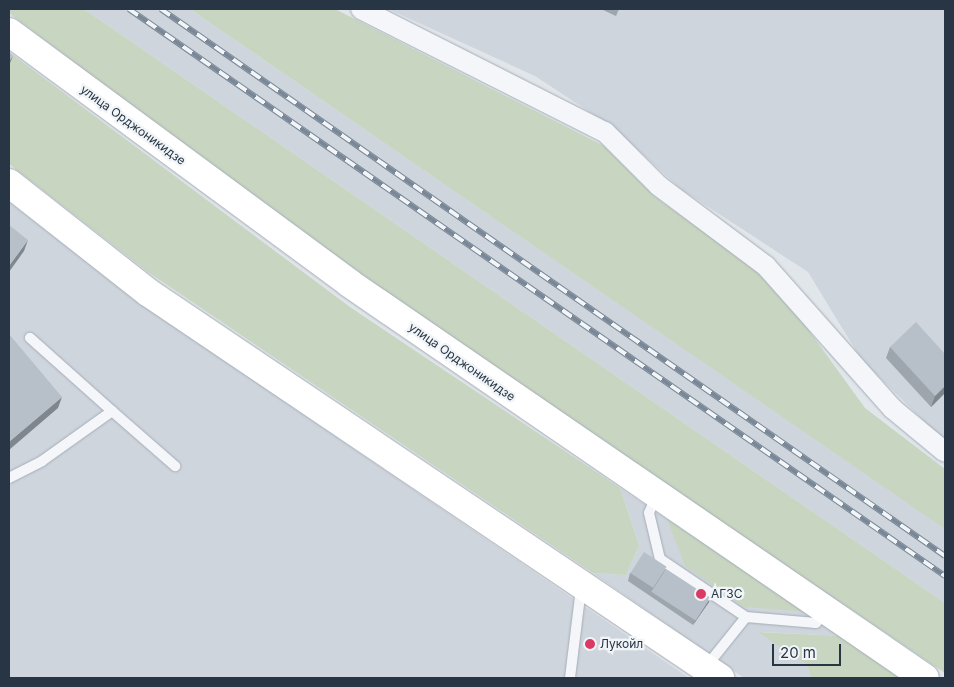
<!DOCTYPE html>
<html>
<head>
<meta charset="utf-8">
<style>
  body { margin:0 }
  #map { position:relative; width:954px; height:687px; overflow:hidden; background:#e1e6eb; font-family:Inter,sans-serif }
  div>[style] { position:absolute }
  .built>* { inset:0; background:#cfd5dd }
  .green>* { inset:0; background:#c8d6c1 }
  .roads { filter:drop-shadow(0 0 1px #a5adb6) drop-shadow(0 0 1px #a5adb6) }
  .lane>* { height:10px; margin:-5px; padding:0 5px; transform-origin:5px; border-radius:5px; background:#f4f6f9 }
  .street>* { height:20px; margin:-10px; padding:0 10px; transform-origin:10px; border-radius:10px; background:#f4f6f9 }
  .primary>* { height:28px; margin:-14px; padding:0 14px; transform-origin:14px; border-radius:14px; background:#fff }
  .rail>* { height:5.5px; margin-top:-2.75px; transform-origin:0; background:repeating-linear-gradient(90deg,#f1f5f8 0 11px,#798796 0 22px); box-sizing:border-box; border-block:1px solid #798796 }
  .wall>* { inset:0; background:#9da5ad }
  .shaded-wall>* { inset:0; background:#80868d }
  .building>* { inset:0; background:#b7c0c9; transform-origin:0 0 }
  .dots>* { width:14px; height:14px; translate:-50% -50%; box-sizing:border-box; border:2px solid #f1f5f8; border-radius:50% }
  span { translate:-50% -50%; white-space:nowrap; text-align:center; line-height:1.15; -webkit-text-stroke:4.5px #f1f5f8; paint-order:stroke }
  .street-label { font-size:12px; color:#273544 }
  .poi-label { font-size:12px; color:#273544 }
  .left { translate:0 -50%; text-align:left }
  .frame { position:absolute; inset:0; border:10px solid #273544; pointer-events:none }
  .scale { position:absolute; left:772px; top:644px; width:69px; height:22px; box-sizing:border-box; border:2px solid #273544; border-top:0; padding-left:6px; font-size:15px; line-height:18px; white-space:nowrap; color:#273544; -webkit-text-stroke:4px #f1f5f8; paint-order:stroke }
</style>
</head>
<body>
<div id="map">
  <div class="built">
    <i style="clip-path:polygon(84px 9px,190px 9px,927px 516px,945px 529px,945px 603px)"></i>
    <i style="clip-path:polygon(388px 9px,945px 9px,945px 442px,861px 359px,808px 272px,682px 190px,614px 128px,535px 76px)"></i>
    <i style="clip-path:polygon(9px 202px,143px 305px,689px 678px,9px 678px)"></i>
    <i style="clip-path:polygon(620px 488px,844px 636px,760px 632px,807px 665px,811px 678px,744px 678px,593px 573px,626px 575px,639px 545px)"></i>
  </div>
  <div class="green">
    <i style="clip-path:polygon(9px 9px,84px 9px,945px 603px,945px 673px,354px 274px,9px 13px)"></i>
    <i style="clip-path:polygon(190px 9px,335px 9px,604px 146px,655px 197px,758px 271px,789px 303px,865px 408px,945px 469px,945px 529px)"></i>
    <i style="clip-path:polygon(9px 52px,350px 307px,620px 488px,639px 545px,626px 575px,593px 573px,148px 272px,9px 164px)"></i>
    <i style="clip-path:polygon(667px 519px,808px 612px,744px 607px,685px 566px)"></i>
    <i style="clip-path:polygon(758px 632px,844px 636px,904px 678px,811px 678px,807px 665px)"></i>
  </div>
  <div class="roads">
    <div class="lane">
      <i style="left:112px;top:411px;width:84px;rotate:41.1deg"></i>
      <i style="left:9px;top:478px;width:37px;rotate:-27deg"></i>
      <i style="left:42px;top:461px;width:86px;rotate:-35.5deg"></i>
      <i style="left:112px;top:411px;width:110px;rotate:-138.3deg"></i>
      <i style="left:656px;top:497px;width:17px;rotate:114deg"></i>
      <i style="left:649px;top:513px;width:47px;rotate:76.6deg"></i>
      <i style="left:660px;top:559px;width:104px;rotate:34deg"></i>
      <i style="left:705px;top:668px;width:65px;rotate:-51.2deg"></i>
      <i style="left:746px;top:617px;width:70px;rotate:4.9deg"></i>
      <i style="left:816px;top:623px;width:15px;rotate:-48deg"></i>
      <i style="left:570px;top:678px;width:91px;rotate:-83deg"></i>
    </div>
    <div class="street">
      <i style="left:361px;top:9px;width:273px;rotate:26.8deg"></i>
      <i style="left:605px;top:132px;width:76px;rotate:45deg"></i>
      <i style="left:659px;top:186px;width:134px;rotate:36.8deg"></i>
      <i style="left:766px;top:266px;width:191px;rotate:48.4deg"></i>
      <i style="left:893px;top:409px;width:67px;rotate:39.6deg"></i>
    </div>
    <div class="primary">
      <i style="left:9px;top:32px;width:423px;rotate:36.4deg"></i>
      <i style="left:349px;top:283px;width:698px;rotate:34.44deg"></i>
      <i style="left:9px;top:183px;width:178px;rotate:38.2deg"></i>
      <i style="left:149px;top:293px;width:689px;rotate:33.99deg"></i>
    </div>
  </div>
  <div class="rail">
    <i style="left:129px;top:9px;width:994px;rotate:34.79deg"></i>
    <i style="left:161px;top:9px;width:956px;rotate:34.9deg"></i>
  </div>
  <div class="wall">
    <i style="clip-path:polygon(601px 9px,619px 9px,616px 16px)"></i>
    <i style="clip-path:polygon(890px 347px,945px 354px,945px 393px,931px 407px,886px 358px)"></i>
    <i style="clip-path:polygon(666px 570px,709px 602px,693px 625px,628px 581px,630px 573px)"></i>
  </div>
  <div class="shaded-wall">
    <i style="clip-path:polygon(13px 56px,10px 63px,9px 65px,9px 61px)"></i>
    <i style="clip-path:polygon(28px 240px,24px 251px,9px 272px,9px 266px)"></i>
    <i style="clip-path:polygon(945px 386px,945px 393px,931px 407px,935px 396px)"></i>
    <i style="clip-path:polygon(62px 397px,58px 408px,9px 450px,9px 445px,10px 441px)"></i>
    <i style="clip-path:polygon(710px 598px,709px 602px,693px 625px,695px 621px)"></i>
  </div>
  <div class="building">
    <i style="clip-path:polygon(9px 52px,13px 56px,9px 61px)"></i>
    <i style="clip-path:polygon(9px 225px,28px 240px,9px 266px)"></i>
    <i style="clip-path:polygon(916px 322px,945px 354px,945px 386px,935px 396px,890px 347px)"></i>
    <i style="clip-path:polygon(9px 334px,62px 397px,10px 441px,9px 440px)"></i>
    <i style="left:644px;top:552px;width:27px;height:25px;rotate:33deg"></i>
    <i style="left:666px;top:569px;width:53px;height:27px;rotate:33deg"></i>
  </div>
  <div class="dots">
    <i style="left:701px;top:594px;background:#db3b63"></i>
    <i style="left:590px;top:644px;background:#db3b63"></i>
  </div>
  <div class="street-label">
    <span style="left:133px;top:125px;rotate:36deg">улица Орджоникидзе</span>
    <span style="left:462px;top:362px;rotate:35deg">улица Орджоникидзе</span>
  </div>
  <div class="poi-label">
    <span class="left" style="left:711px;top:594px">АГЗС</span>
    <span class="left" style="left:600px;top:644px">Лукойл</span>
  </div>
  <div class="frame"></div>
  <div class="scale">20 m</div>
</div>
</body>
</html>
